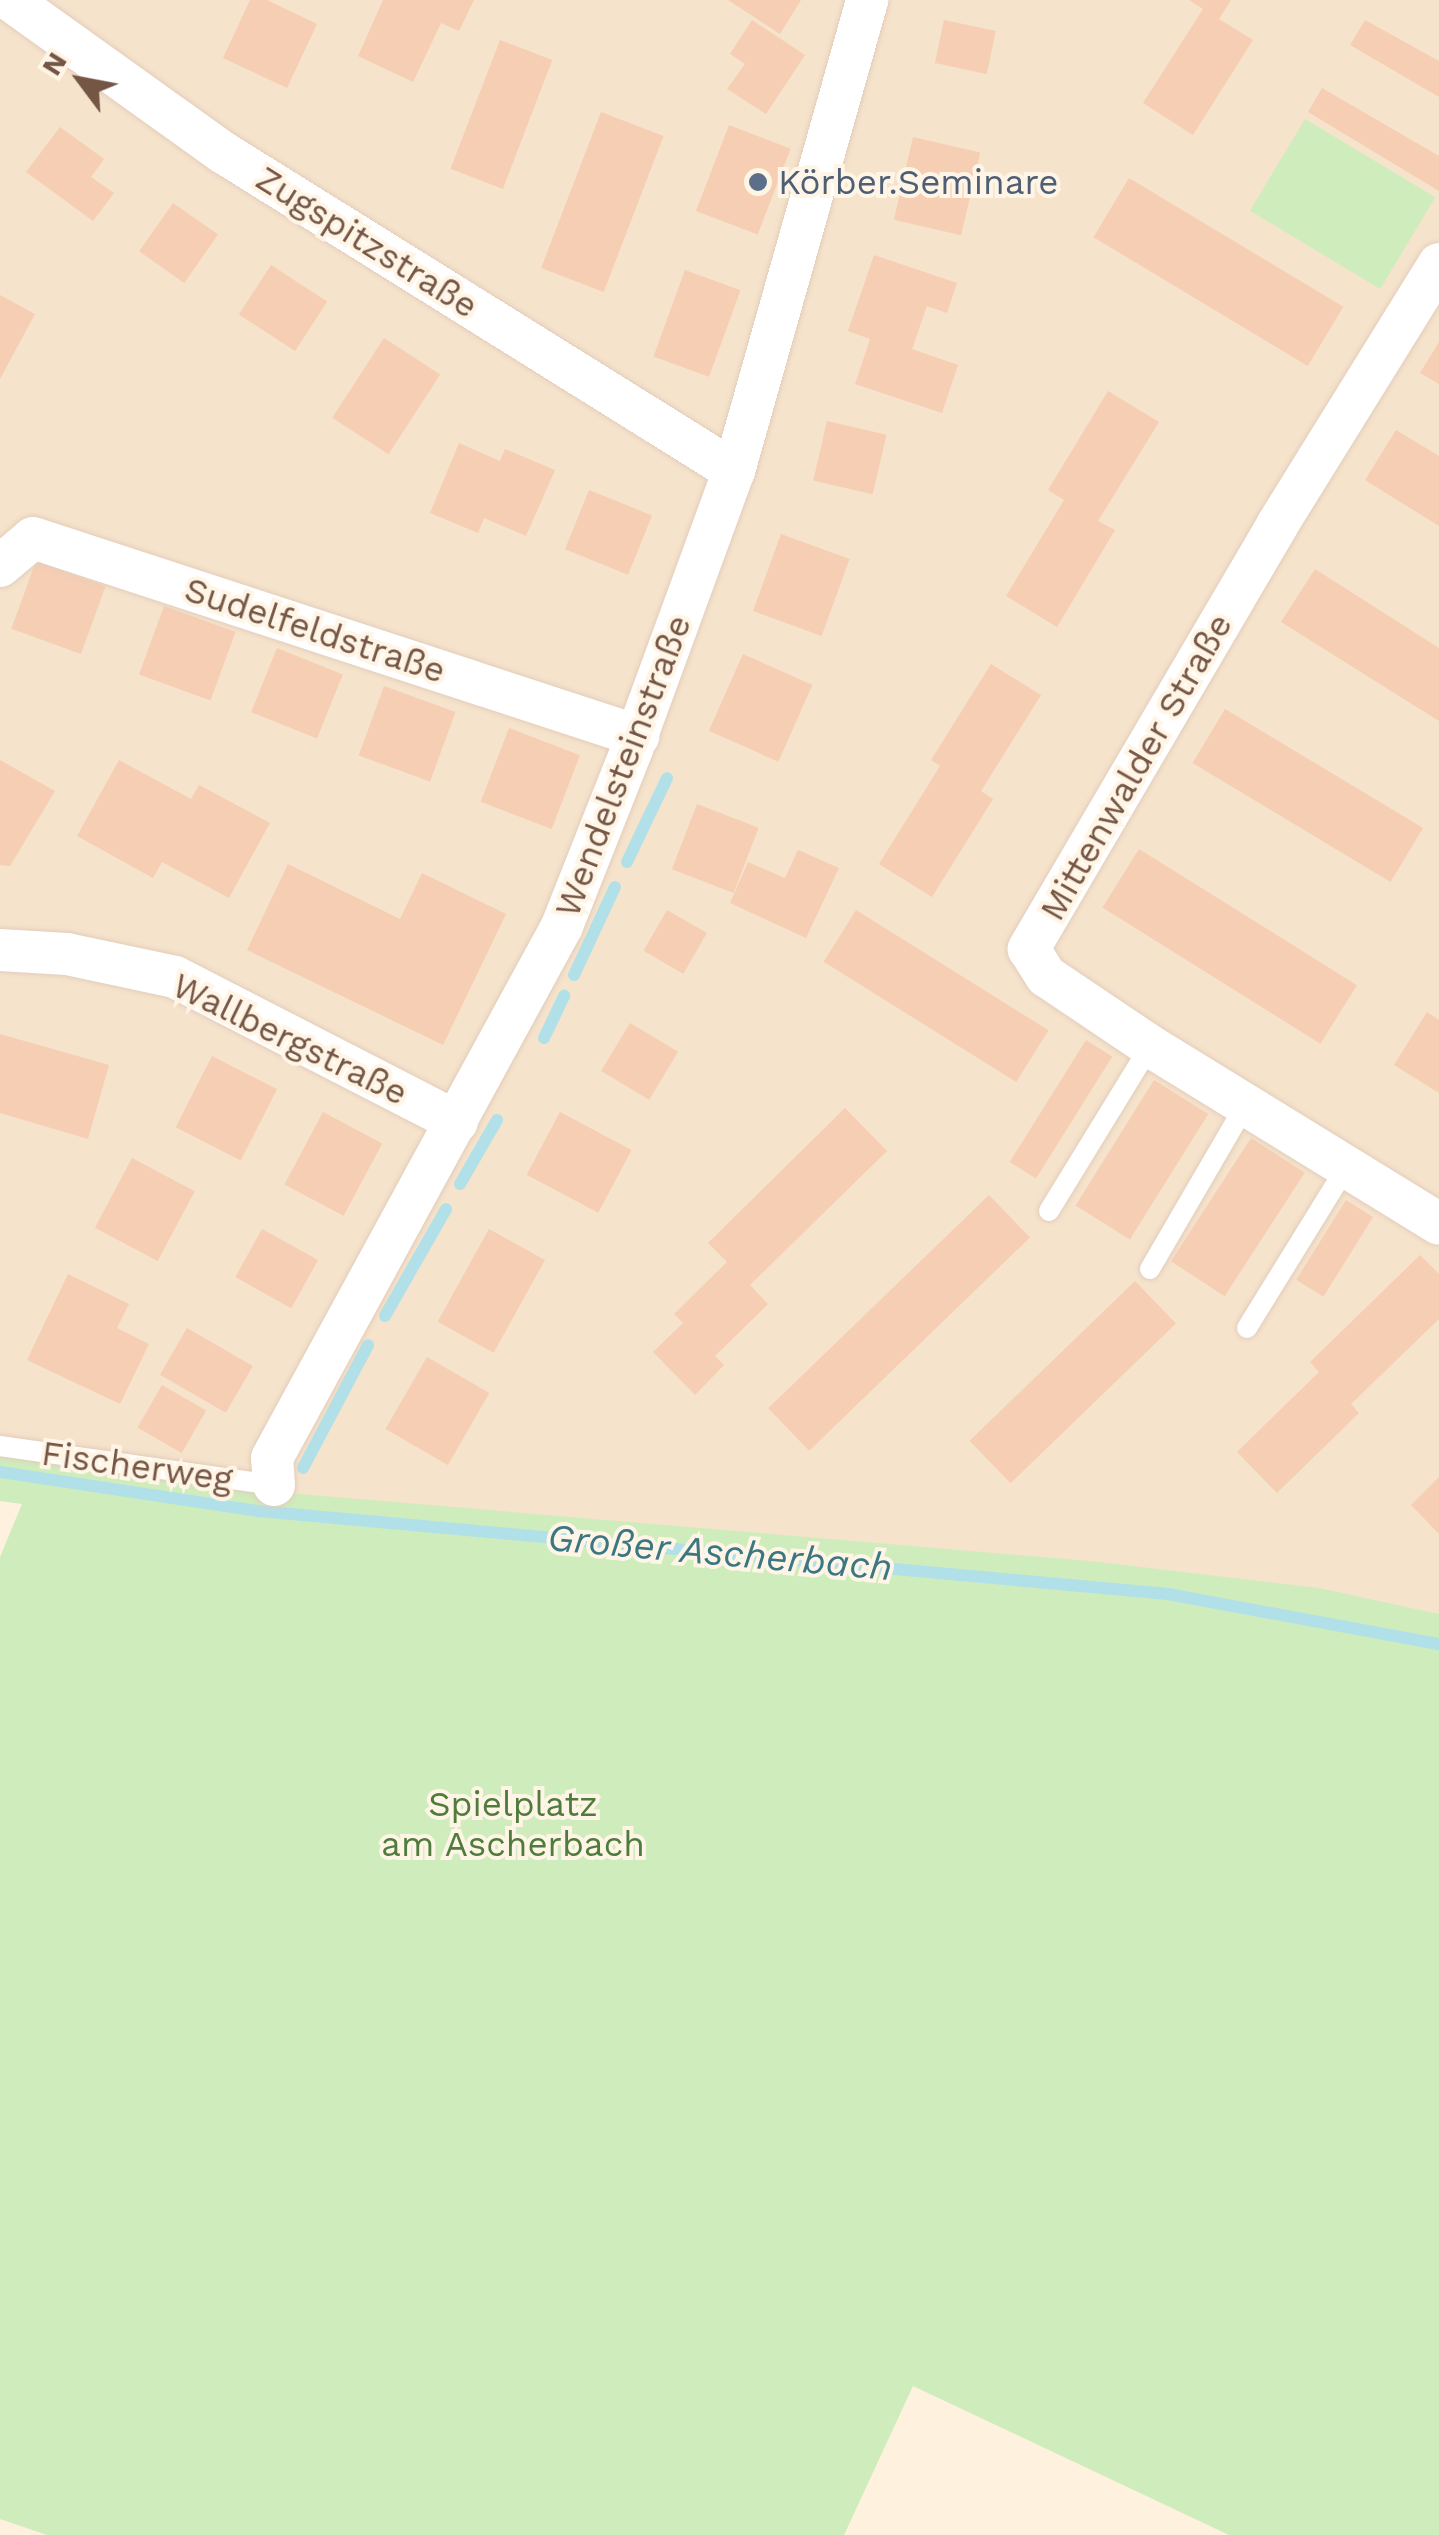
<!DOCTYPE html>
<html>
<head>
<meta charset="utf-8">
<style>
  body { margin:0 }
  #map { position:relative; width:1439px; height:2535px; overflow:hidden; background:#fef1de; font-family:"Work Sans",sans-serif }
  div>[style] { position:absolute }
  .residential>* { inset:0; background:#f6e3cc }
  .green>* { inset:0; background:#cfecbc; transform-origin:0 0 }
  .stream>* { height:12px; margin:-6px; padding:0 6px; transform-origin:6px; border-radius:6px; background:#b2e0e8 }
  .building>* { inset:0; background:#f5ceb4; transform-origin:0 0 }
  .roads { filter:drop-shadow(0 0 2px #e2cdba) drop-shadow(0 0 2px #e2cdba) }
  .service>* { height:20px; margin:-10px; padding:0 10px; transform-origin:10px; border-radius:10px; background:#fff }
  .minor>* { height:42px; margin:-21px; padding:0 21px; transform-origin:21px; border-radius:21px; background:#fff }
  .dots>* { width:28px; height:28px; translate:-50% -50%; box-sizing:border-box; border:5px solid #fff5e6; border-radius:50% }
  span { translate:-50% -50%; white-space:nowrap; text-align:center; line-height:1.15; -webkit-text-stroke:8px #fff5e6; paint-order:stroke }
  .service-label { font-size:35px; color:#4e5e75 }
  .left { translate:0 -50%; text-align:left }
  .street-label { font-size:35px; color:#755645 }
  .park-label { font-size:35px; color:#4f7c3c }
  .water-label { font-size:38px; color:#3b7783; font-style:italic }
  .north { position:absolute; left:30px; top:30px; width:100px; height:100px; -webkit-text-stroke:8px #fff5e6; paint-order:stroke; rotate:302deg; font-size:28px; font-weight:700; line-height:40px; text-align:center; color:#755645 }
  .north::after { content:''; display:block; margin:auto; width:35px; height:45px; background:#755645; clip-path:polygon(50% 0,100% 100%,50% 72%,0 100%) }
</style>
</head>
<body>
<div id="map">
  <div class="residential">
    <i style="clip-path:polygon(0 0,1439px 0,1439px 1753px,0 1456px)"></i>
  </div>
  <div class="green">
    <i style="left:1305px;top:119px;width:152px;height:107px;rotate:31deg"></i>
    <i style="clip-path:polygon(0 1456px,288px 1493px,1090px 1561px,1319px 1588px,1439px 1614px,1439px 2535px,1229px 2535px,913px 2386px,844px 2535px,47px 2535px,0 2519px,0 1557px,22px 1504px,0 1501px)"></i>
  </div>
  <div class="stream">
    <i style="left:627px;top:862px;width:93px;rotate:-64.5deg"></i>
    <i style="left:574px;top:975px;width:97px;rotate:-65deg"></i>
    <i style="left:544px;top:1038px;width:47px;rotate:-64.5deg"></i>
    <i style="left:460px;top:1184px;width:74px;rotate:-60deg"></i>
    <i style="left:385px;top:1316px;width:123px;rotate:-60.3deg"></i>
    <i style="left:303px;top:1468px;width:139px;rotate:-62.1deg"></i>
    <i style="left:0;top:1472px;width:261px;rotate:8.6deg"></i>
    <i style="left:258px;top:1511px;width:914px;rotate:5.21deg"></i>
    <i style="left:1168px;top:1594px;width:276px;rotate:10.5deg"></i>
  </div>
  <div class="building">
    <i style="clip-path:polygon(250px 0,267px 0,317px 24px,287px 88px,223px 58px)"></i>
    <i style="clip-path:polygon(383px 0,474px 0,459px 31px,441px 23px,413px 82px,358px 56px)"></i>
    <i style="clip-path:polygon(728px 0,801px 0,780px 34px)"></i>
    <i style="clip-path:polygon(1189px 0,1231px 0,1219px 19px,1253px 40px,1193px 135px,1143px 103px,1203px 9px)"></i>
    <i style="clip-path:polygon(752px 20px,805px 55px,766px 114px,727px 89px,745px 64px,730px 54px)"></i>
    <i style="left:944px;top:20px;width:53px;height:44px;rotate:12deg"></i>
    <i style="clip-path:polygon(1365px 20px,1439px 61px,1439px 97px,1350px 45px)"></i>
    <i style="left:500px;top:40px;width:56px;height:138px;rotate:21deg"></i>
    <i style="clip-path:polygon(1322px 88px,1439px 156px,1439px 191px,1308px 112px)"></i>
    <i style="left:601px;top:112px;width:67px;height:167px;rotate:21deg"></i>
    <i style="left:729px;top:125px;width:66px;height:92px;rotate:21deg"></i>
    <i style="clip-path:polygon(60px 127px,104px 159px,91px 177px,114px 193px,93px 221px,26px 172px)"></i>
    <i style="left:913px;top:137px;width:69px;height:85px;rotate:13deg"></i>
    <i style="left:1129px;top:178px;width:250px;height:69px;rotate:31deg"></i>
    <i style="left:173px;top:203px;width:55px;height:59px;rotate:35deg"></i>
    <i style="clip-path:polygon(874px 255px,957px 283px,947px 313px,927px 306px,912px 349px,958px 365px,942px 413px,855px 384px,870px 339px,848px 331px)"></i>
    <i style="left:271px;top:265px;width:67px;height:59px;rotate:33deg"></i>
    <i style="left:685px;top:270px;width:59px;height:92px;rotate:20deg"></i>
    <i style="clip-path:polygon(0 295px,35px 314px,0 379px)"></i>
    <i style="left:384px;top:338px;width:67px;height:95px;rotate:33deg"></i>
    <i style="clip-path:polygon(1439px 342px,1439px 384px,1420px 373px)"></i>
    <i style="clip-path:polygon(1108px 391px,1159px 422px,1098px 521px,1115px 530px,1057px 627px,1006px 596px,1064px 500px,1048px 490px)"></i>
    <i style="left:827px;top:421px;width:61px;height:61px;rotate:13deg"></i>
    <i style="clip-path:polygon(1396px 430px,1439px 456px,1439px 526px,1365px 480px)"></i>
    <i style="clip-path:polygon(459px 443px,500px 461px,505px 449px,555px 470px,526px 536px,484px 518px,478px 533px,430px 513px)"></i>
    <i style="left:589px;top:490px;width:68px;height:64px;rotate:22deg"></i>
    <i style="left:781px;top:534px;width:73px;height:82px;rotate:20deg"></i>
    <i style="left:36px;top:561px;width:74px;height:72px;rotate:20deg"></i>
    <i style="clip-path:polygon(1315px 569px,1439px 648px,1439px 721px,1281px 622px)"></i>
    <i style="left:164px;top:606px;width:76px;height:73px;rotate:20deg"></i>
    <i style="left:277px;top:648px;width:71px;height:69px;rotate:22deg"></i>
    <i style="left:743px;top:654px;width:76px;height:84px;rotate:24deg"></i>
    <i style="clip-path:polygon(991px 664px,1041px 695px,981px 791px,993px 799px,932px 897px,879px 864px,940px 766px,931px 760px)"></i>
    <i style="left:384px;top:686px;width:76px;height:74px;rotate:20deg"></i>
    <i style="left:1225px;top:709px;width:231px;height:63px;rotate:31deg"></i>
    <i style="left:509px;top:728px;width:76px;height:79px;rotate:21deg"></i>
    <i style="clip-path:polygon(0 760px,55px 791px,10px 866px,0 865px)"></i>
    <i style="clip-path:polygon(119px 760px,191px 799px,199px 785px,270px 823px,229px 898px,162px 862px,153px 878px,77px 836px)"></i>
    <i style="left:697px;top:804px;width:66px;height:70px;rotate:21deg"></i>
    <i style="left:1139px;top:849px;width:257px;height:69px;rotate:32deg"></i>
    <i style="clip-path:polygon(798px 850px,839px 868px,806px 938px,730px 903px,748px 862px,785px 878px)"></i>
    <i style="clip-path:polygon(288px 864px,400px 919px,422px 873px,506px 914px,443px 1045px,247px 950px)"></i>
    <i style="left:667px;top:910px;width:46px;height:47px;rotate:30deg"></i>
    <i style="left:856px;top:910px;width:227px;height:61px;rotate:32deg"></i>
    <i style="clip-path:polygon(1427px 1012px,1439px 1020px,1439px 1093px,1394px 1065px)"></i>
    <i style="left:630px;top:1023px;width:56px;height:56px;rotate:31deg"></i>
    <i style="clip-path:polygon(0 1034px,109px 1065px,88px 1139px,0 1113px)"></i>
    <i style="left:1086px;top:1040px;width:31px;height:144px;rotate:32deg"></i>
    <i style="left:212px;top:1056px;width:73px;height:80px;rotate:27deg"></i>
    <i style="left:1154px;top:1080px;width:64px;height:148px;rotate:32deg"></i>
    <i style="clip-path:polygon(845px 1108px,887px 1151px,750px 1285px,768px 1304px,715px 1356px,724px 1365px,695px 1395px,653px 1352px,683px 1323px,674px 1314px,727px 1262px,708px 1243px)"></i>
    <i style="left:323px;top:1112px;width:67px;height:82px;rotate:28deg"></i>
    <i style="left:560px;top:1112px;width:81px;height:71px;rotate:28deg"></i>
    <i style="left:1251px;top:1138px;width:64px;height:147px;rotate:33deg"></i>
    <i style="left:132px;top:1158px;width:71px;height:79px;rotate:28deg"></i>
    <i style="left:989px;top:1195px;width:59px;height:307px;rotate:46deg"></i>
    <i style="left:1346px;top:1200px;width:32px;height:94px;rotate:32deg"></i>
    <i style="left:262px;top:1229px;width:64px;height:55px;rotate:29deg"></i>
    <i style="left:489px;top:1229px;width:64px;height:106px;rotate:29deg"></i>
    <i style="clip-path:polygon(1420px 1255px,1439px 1274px,1439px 1319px,1351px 1404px,1359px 1413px,1277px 1493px,1237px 1452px,1319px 1372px,1310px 1362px)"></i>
    <i style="clip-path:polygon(68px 1274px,129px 1304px,117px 1328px,149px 1344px,120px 1404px,27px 1360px)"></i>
    <i style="left:1135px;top:1281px;width:59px;height:230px;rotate:46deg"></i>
    <i style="left:187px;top:1328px;width:76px;height:54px;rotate:30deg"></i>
    <i style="left:427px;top:1357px;width:72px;height:83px;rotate:30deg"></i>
    <i style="left:162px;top:1385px;width:51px;height:49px;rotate:30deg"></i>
    <i style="clip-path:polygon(1439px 1477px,1439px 1534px,1411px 1505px)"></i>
  </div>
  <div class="roads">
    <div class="service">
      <i style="left:1049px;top:1211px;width:193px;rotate:-58.5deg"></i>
      <i style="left:1150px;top:1269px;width:189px;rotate:-59.8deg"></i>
      <i style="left:1247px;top:1328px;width:190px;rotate:-58.3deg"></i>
      <i style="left:0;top:1446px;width:277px;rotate:8.1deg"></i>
    </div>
    <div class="minor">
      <i style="left:10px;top:0;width:263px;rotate:35.6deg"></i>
      <i style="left:224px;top:153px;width:601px;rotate:31.94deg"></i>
      <i style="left:1439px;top:264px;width:306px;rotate:121.8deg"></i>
      <i style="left:1278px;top:524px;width:493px;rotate:120.4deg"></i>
      <i style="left:1029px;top:949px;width:32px;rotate:58deg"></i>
      <i style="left:1046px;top:976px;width:125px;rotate:33.9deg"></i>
      <i style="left:1150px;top:1046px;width:339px;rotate:31.6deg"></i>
      <i style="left:0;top:566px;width:43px;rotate:-40.3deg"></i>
      <i style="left:33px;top:538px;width:637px;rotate:18.12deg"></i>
      <i style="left:0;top:950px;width:67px;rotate:3.4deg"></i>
      <i style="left:67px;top:954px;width:110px;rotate:12deg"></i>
      <i style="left:175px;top:977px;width:317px;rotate:27.2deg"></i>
      <i style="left:274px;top:1485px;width:27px;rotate:-94deg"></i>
      <i style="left:272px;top:1458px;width:606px;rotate:-61.4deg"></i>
      <i style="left:562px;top:926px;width:190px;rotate:-68.4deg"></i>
      <i style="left:632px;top:749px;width:296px;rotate:-69.9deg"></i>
      <i style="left:734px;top:471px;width:489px;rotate:-74.2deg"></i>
    </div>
  </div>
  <div class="dots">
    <i style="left:758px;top:182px;background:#5c6f8a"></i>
  </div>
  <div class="service-label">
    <span class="left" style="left:778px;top:182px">Körber.Seminare</span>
  </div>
  <div class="street-label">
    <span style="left:367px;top:242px;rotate:32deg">Zugspitzstraße</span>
    <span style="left:315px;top:630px;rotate:18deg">Sudelfeldstraße</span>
    <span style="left:623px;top:766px;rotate:-69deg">Wendelsteinstraße</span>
    <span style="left:1136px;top:767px;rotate:-60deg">Mittenwalder Straße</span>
    <span style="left:290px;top:1039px;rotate:26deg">Wallbergstraße</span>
    <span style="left:137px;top:1466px;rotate:8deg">Fischerweg</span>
  </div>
  <div class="park-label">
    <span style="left:513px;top:1824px">Spielplatz<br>am Ascherbach</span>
  </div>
  <div class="water-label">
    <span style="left:720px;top:1553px;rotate:5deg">Großer Ascherbach</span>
  </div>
  <div class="north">N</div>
</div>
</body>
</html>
